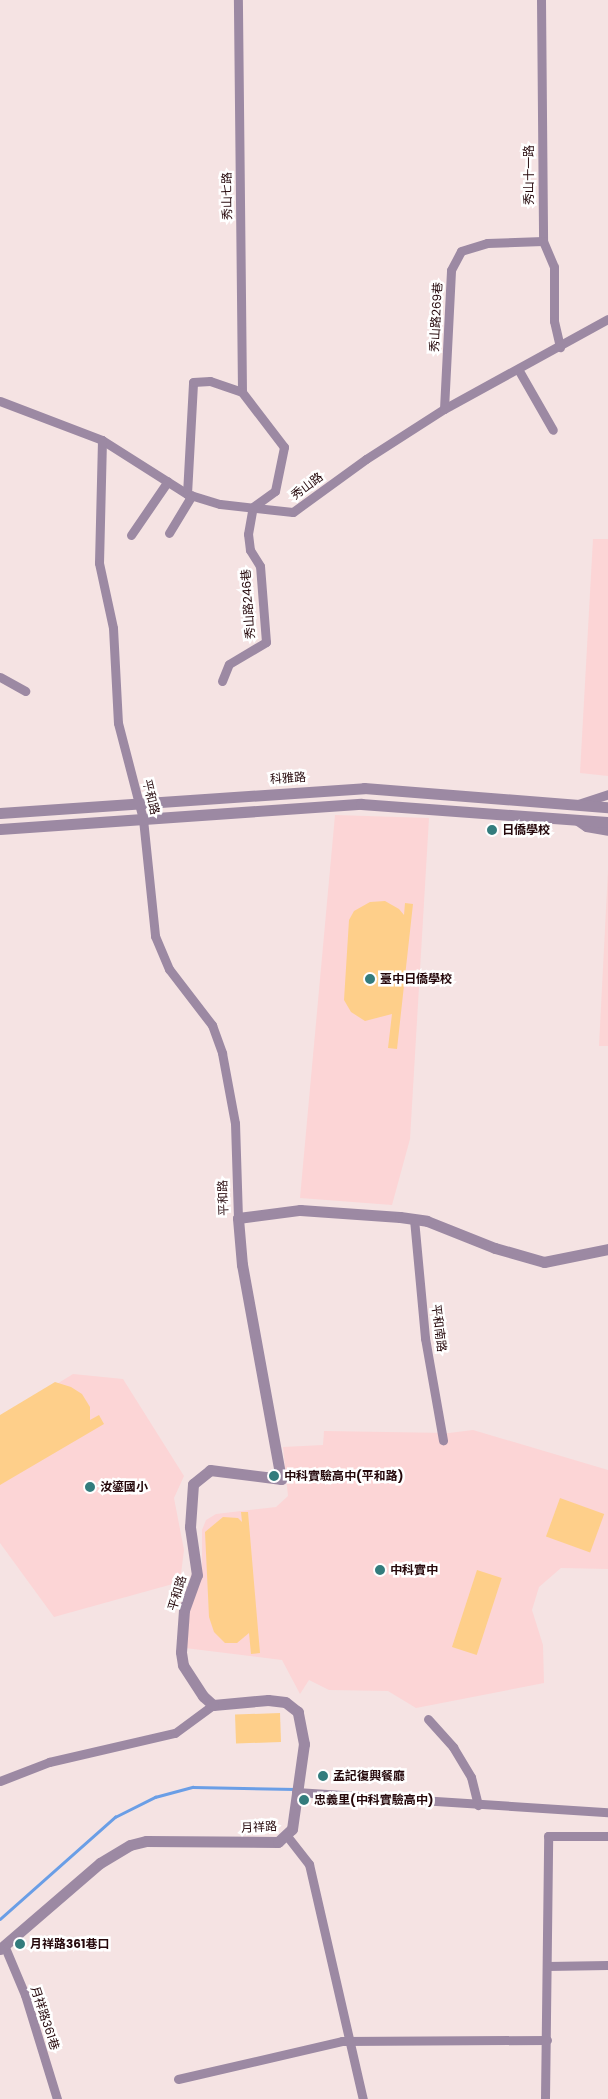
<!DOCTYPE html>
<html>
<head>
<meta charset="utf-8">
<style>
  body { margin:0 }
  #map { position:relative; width:608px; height:2099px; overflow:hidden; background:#f5e3e3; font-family:Poppins,"Noto Sans TC",sans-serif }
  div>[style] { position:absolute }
  .built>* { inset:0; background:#fcd5d6 }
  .green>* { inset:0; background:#fecf8a; transform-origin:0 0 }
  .stream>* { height:2.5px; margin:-1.25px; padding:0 1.25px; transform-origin:1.25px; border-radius:1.25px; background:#6a9ee6 }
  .minor>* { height:9px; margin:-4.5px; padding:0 4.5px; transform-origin:4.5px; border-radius:4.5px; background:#9c89a3 }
  .tertiary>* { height:11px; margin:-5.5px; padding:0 5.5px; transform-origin:5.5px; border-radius:5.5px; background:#9c89a3 }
  .dots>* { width:14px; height:14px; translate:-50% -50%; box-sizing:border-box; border:2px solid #fff; border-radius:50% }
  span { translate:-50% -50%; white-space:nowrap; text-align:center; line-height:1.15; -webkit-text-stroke:5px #fff; paint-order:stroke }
  .street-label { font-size:12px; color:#25080b }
  .poi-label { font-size:12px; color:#25080b; font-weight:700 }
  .left { translate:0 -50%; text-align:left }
</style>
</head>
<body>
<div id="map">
  <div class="built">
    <i style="clip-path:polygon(593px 539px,608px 539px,608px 776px,580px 773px)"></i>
    <i style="clip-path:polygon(335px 815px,429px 818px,410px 1139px,392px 1205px,300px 1198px)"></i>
    <i style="clip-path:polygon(608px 870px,608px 1046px,599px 1046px)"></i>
    <i style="clip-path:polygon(73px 1374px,123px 1379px,184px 1476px,174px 1498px,184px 1550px,180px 1582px,54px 1617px,0 1543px,0 1419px)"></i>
    <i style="clip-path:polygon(473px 1430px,608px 1470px,608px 1569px,561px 1568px,539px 1587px,532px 1610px,543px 1645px,544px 1683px,416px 1708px,388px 1691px,329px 1690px,309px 1680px,300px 1694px,282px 1660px,185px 1648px,185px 1627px,202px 1572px,202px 1530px,206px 1520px,216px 1514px,276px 1507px,288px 1496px,283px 1447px,323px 1445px,324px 1431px,449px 1433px)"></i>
  </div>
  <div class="green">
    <i style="clip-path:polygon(385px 901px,399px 909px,404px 915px,405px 903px,413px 904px,397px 1049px,388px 1048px,392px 1014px,365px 1021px,351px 1012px,344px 1000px,349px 920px,354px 911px,370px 902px)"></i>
    <i style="clip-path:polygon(55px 1382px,71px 1387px,82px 1394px,90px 1407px,90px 1420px,99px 1415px,104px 1424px,0 1485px,0 1415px)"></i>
    <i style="left:560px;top:1498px;width:47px;height:41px;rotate:20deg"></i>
    <i style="clip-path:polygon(241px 1512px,248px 1512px,260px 1653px,251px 1654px,249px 1633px,237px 1643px,225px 1643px,214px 1632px,209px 1617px,205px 1532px,223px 1517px,238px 1518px,242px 1522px)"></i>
    <i style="left:477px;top:1570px;width:26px;height:81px;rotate:18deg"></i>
    <i style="left:280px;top:1713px;width:29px;height:45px;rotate:88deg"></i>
  </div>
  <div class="stream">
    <i style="left:0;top:1919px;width:154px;rotate:-41.6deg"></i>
    <i style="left:115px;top:1817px;width:45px;rotate:-26.6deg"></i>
    <i style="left:155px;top:1797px;width:39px;rotate:-15deg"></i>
    <i style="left:193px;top:1787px;width:102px;rotate:1.1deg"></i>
  </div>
  <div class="minor">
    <i style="left:541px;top:0;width:241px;rotate:89.5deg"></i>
    <i style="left:543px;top:241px;width:28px;rotate:67deg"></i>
    <i style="left:554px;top:267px;width:54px;rotate:90deg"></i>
    <i style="left:554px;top:321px;width:27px;rotate:77deg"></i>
    <i style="left:518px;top:369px;width:70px;rotate:60.2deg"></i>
    <i style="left:0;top:401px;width:109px;rotate:20.9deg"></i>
    <i style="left:102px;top:440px;width:101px;rotate:32.4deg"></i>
    <i style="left:187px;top:494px;width:34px;rotate:17deg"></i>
    <i style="left:220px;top:504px;width:73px;rotate:6.3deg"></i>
    <i style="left:293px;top:512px;width:90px;rotate:-36deg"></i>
    <i style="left:366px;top:459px;width:93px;rotate:-32.7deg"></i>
    <i style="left:444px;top:409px;width:187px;rotate:-28.8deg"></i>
    <i style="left:444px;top:409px;width:139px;rotate:-87.1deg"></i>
    <i style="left:451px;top:270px;width:21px;rotate:-62deg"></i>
    <i style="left:461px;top:251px;width:27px;rotate:-17deg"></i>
    <i style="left:487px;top:243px;width:56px;rotate:-2deg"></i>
    <i style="left:102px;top:440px;width:123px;rotate:91.4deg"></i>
    <i style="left:99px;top:563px;width:66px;rotate:77.8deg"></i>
    <i style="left:113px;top:628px;width:95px;rotate:87deg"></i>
    <i style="left:118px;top:723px;width:99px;rotate:75.4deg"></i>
    <i style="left:143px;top:819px;width:118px;rotate:84.1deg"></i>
    <i style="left:155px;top:936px;width:36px;rotate:67deg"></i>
    <i style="left:169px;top:969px;width:71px;rotate:52.5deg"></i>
    <i style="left:212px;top:1025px;width:30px;rotate:70deg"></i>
    <i style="left:222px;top:1053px;width:71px;rotate:79.5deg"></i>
    <i style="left:235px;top:1123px;width:95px;rotate:88.2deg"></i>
    <i style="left:187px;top:494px;width:112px;rotate:-86.9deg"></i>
    <i style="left:193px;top:382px;width:17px;rotate:-3deg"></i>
    <i style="left:210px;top:381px;width:34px;rotate:19deg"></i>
    <i style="left:242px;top:392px;width:392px;rotate:-90.6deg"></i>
    <i style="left:169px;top:533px;width:44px;rotate:-58.8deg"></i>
    <i style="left:131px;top:535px;width:65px;rotate:-55.6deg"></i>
    <i style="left:0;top:677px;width:29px;rotate:29deg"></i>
    <i style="left:222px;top:681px;width:18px;rotate:-68deg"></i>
    <i style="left:229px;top:664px;width:43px;rotate:-30.7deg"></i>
    <i style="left:266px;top:642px;width:76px;rotate:-94.5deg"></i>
    <i style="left:260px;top:566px;width:19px;rotate:-122deg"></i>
    <i style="left:250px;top:550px;width:16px;rotate:-97deg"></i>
    <i style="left:248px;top:534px;width:27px;rotate:-80deg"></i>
    <i style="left:253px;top:507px;width:27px;rotate:-36deg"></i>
    <i style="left:275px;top:491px;width:45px;rotate:-78.4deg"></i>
    <i style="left:284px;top:447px;width:69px;rotate:-127.4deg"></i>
    <i style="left:578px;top:804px;width:32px;rotate:-18deg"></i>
    <i style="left:576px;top:820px;width:12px;rotate:35deg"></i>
    <i style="left:586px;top:827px;width:22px;rotate:10deg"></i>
    <i style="left:414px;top:1219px;width:120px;rotate:84.7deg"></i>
    <i style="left:425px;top:1338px;width:104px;rotate:80deg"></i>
    <i style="left:428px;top:1719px;width:38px;rotate:48deg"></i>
    <i style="left:453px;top:1747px;width:35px;rotate:59deg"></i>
    <i style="left:471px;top:1777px;width:29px;rotate:76deg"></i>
    <i style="left:0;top:1781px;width:53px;rotate:-21.2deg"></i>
    <i style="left:49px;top:1762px;width:129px;rotate:-13deg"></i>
    <i style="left:175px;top:1733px;width:47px;rotate:-36.4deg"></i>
    <i style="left:296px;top:1792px;width:313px;rotate:3.7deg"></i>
    <i style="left:287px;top:1836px;width:36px;rotate:52deg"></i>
    <i style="left:309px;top:1864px;width:241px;rotate:77.1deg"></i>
    <i style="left:4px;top:1945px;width:54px;rotate:67.2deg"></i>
    <i style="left:25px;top:1995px;width:109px;rotate:72.9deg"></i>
    <i style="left:547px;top:1966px;width:61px;rotate:-0.9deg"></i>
    <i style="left:178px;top:2079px;width:168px;rotate:-13deg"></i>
    <i style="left:342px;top:2041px;width:205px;rotate:-0.3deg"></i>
    <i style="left:545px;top:2099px;width:263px;rotate:-89.3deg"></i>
    <i style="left:548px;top:1836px;width:60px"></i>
  </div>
  <div class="tertiary">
    <i style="left:0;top:813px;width:365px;rotate:-3.9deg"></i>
    <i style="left:364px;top:788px;width:245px;rotate:4.5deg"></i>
    <i style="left:0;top:829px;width:362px;rotate:-4deg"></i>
    <i style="left:361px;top:804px;width:248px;rotate:4.2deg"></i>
    <i style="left:0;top:1949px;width:132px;rotate:-40.7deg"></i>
    <i style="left:100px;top:1863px;width:35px;rotate:-31deg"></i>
    <i style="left:130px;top:1845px;width:16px;rotate:-14deg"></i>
    <i style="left:146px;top:1841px;width:132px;rotate:0.4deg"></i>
    <i style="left:278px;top:1842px;width:19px;rotate:-43deg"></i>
    <i style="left:292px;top:1829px;width:86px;rotate:-82deg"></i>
    <i style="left:304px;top:1744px;width:33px;rotate:-101deg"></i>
    <i style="left:298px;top:1712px;width:16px;rotate:-142deg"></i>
    <i style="left:285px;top:1702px;width:17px;rotate:-173deg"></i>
    <i style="left:268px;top:1700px;width:55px;rotate:174.8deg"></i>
    <i style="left:213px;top:1705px;width:13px;rotate:-138deg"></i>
    <i style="left:203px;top:1696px;width:37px;rotate:-123deg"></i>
    <i style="left:183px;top:1665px;width:13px;rotate:-99deg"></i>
    <i style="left:181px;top:1652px;width:42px;rotate:-85.9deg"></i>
    <i style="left:184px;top:1610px;width:37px;rotate:-70deg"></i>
    <i style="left:197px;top:1575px;width:49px;rotate:-98.3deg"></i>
    <i style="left:190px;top:1527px;width:43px;rotate:-86deg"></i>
    <i style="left:193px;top:1484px;width:22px;rotate:-39deg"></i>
    <i style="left:210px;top:1470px;width:72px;rotate:7.2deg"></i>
    <i style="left:281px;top:1479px;width:218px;rotate:-100.3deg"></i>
    <i style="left:242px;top:1265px;width:47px;rotate:-94.9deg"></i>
    <i style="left:238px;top:1218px;width:63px;rotate:-7.4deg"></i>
    <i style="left:300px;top:1210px;width:100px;rotate:4deg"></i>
    <i style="left:400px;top:1217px;width:27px;rotate:8deg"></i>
    <i style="left:427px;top:1221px;width:73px;rotate:21.7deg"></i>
    <i style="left:495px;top:1248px;width:51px;rotate:15.9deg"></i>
    <i style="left:544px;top:1262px;width:65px;rotate:-11.5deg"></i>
  </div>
  <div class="dots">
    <i style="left:492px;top:830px;background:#337c7d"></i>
    <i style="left:370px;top:979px;background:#337c7d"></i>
    <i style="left:274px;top:1476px;background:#337c7d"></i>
    <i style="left:90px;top:1487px;background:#337c7d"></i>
    <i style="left:380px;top:1570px;background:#337c7d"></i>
    <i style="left:323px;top:1776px;background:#337c7d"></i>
    <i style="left:304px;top:1800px;background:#337c7d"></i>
    <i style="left:20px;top:1944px;background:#337c7d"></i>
  </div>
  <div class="street-label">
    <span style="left:529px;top:175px;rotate:-90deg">秀山十一路</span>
    <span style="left:227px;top:196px;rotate:-91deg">秀山七路</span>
    <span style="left:436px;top:317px;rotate:-87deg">秀山路269巷</span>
    <span style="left:307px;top:486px;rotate:-37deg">秀山路</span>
    <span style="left:248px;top:604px;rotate:-94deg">秀山路246巷</span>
    <span style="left:288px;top:778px;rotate:-4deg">科雅路</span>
    <span style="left:151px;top:797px;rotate:76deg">平和路</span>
    <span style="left:223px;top:1198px;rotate:-92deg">平和路</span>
    <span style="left:439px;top:1328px;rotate:83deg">平和南路</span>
    <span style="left:177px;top:1593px;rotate:-73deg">平和路</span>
    <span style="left:259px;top:1827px;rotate:-3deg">月祥路</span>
    <span style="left:45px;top:2018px;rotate:72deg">月祥路361巷</span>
  </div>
  <div class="poi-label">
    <span class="left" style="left:502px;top:830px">日僑學校</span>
    <span class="left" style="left:380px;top:979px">臺中日僑學校</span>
    <span class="left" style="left:284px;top:1476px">中科實驗高中(平和路)</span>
    <span class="left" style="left:100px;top:1487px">汝鎏國小</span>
    <span class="left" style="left:390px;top:1570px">中科實中</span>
    <span class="left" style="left:333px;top:1776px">孟記復興餐廳</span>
    <span class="left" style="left:314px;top:1800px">忠義里(中科實驗高中)</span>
    <span class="left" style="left:30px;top:1944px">月祥路361巷口</span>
  </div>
</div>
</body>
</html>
